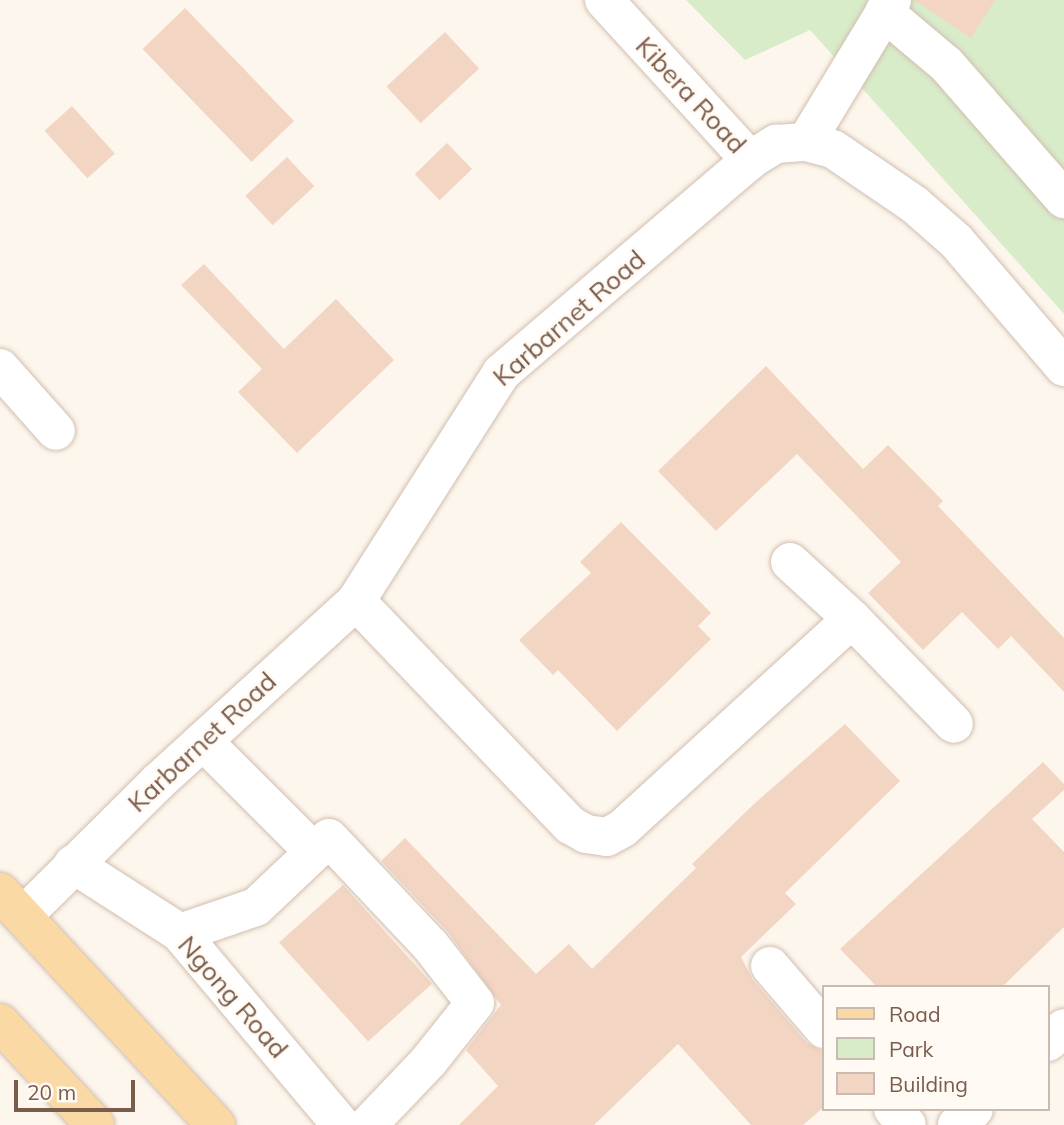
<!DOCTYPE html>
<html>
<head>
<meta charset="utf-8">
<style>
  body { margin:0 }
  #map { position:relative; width:1064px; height:1125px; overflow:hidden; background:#fdf6ec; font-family:Mulish,sans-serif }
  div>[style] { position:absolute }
  .green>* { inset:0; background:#d8ecc9 }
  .building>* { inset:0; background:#f3d5c3; transform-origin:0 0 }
  .roads { filter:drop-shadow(0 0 2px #d1beb0) drop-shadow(0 0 2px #d1beb0) }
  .minor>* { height:38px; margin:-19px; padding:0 19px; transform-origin:19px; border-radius:19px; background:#fff }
  .major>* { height:38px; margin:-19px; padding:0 19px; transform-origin:19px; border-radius:19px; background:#fbd9a5 }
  span { translate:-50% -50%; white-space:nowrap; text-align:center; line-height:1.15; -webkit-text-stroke:5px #fffaf3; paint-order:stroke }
  .street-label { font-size:26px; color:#7a5c4d }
  .legend { position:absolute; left:822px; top:985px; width:228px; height:126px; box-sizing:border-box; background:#fffaf3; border:2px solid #cabbb1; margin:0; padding:9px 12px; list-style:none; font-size:21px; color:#7a5c4d }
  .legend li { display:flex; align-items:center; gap:14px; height:35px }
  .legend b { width:35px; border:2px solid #cabbb1 }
  .scale { position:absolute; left:14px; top:1080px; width:121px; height:32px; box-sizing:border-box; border:4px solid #7a5c4d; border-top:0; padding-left:9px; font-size:21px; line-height:24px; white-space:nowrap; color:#7a5c4d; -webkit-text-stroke:5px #fffaf3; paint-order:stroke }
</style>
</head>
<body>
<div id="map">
  <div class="green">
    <i style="clip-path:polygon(686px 0,1064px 0,1064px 314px,810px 30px,745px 60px)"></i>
  </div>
  <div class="building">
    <i style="clip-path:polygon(914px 0,995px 0,971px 38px)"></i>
    <i style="left:185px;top:8px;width:157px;height:59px;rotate:46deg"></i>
    <i style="left:445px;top:32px;width:50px;height:80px;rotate:47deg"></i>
    <i style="left:72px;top:106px;width:64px;height:37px;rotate:48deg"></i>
    <i style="left:447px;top:143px;width:36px;height:45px;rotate:46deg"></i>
    <i style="left:287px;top:157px;width:40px;height:57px;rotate:47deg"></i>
    <i style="clip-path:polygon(204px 264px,284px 349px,336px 299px,394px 360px,297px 453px,238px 392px,262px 369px,181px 285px)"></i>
    <i style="clip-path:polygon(766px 366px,863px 469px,888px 445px,943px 501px,938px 506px,1064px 638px,1064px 692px,1011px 636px,998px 649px,962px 612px,923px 650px,868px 593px,901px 562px,797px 454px,716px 531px,658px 471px)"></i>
    <i style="clip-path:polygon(621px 522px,711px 613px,698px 626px,711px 639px,617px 731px,558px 670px,553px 675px,519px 640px,591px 573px,580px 562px)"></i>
    <i style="clip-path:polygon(845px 724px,900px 781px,785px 893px,796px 904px,741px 957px,753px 980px,807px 1043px,824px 1052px,824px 1107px,803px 1125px,751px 1125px,678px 1044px,594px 1125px,459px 1125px,498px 1086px,466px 1050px,501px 1005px,447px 931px,381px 861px,405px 838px,536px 974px,569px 944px,592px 969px,696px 868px,692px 864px,754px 804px)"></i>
    <i style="clip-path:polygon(1043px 762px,1064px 784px,1064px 790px,1032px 819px,1064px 852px,1064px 927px,1002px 987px,877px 987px,840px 949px)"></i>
    <i style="left:343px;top:885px;width:133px;height:86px;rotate:48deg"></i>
  </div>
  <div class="roads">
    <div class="minor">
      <i style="left:604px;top:0;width:217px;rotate:47.6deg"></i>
      <i style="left:884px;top:12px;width:82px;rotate:40.1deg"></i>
      <i style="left:947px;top:65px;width:178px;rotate:48.9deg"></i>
      <i style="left:806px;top:142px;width:166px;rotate:-58.8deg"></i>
      <i style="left:0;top:368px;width:84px;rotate:48.4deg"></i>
      <i style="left:790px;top:562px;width:84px;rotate:42.6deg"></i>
      <i style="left:852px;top:619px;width:146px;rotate:45.8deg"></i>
      <i style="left:356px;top:601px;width:310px;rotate:46.3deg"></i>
      <i style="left:570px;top:825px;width:18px;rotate:29deg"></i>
      <i style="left:586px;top:834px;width:21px;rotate:8deg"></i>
      <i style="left:607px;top:837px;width:18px;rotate:-29deg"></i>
      <i style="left:623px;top:828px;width:310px;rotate:-42.4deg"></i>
      <i style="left:203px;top:741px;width:156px;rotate:45deg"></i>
      <i style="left:73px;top:864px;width:127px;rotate:32.8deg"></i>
      <i style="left:180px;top:933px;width:251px;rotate:50deg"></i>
      <i style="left:23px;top:916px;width:190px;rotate:-44.8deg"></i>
      <i style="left:158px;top:782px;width:268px;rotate:-42.4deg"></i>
      <i style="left:356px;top:601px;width:270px;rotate:-57.5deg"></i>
      <i style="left:501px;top:373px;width:328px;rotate:-40.5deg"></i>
      <i style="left:750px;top:160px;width:31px;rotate:-32deg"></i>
      <i style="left:776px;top:144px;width:30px;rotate:-4deg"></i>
      <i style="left:806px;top:142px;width:28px;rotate:15deg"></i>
      <i style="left:833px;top:149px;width:99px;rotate:34.3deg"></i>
      <i style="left:915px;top:205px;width:55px;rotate:41.3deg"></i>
      <i style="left:956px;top:241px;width:166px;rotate:49.4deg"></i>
      <i style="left:180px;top:933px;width:80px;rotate:-18.9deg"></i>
      <i style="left:256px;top:907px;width:100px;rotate:-43.4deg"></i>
      <i style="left:329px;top:838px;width:147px;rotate:46.7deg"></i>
      <i style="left:430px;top:945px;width:73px;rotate:52.2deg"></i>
      <i style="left:475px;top:1003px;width:75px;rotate:128.5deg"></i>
      <i style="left:428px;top:1062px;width:87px;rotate:133.6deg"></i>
      <i style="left:770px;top:966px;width:83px;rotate:49.4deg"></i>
      <i style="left:1048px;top:1042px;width:21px;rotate:-41deg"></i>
      <i style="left:893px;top:1109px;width:21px;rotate:49deg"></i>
      <i style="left:957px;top:1125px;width:23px;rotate:-43deg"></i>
    </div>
    <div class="major">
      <i style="left:0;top:892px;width:318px;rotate:47.2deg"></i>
      <i style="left:0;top:1023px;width:139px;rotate:47deg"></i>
    </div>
  </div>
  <div class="street-label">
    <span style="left:691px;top:95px;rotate:47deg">Kibera Road</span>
    <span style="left:569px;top:318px;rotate:-41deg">Karbarnet Road</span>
    <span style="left:202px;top:742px;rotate:-43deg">Karbarnet Road</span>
    <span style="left:233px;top:997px;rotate:49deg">Ngong Road</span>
  </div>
  <ul class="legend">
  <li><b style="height:9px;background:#fbd9a5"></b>Road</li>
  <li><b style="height:19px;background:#d8ecc9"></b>Park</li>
  <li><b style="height:19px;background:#f3d5c3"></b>Building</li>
  </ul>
  <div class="scale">20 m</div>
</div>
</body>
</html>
